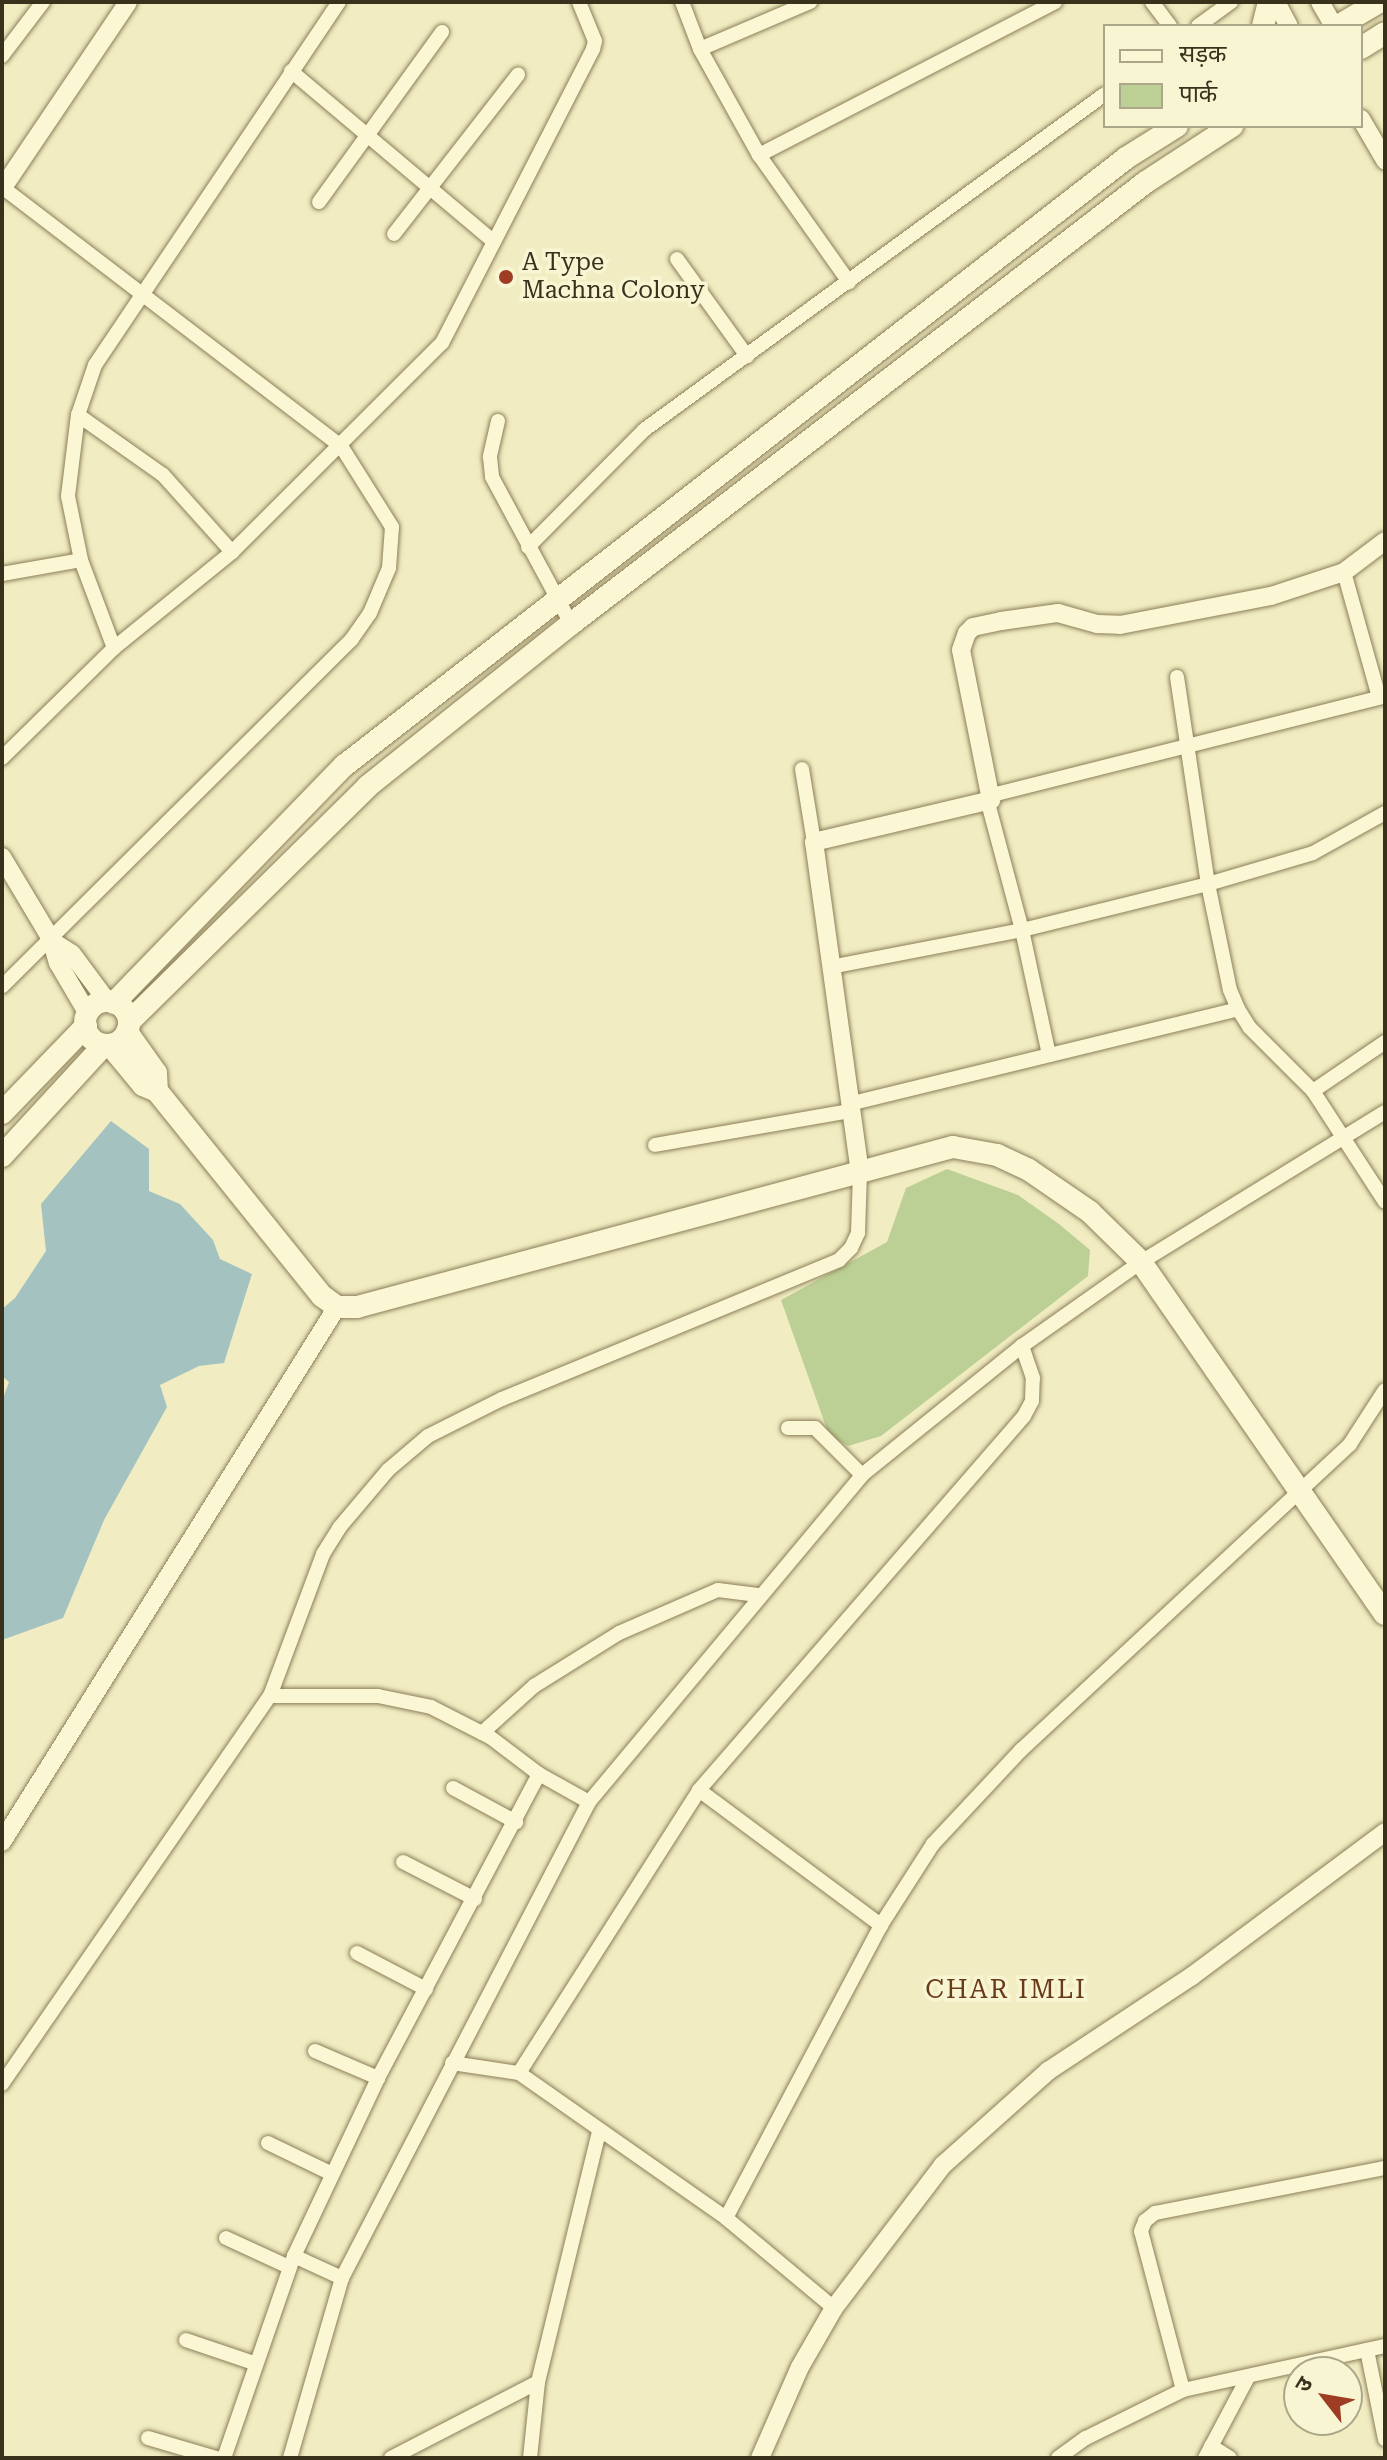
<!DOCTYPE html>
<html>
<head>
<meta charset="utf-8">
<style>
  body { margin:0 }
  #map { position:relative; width:1387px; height:2460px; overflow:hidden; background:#f1ecc1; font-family:"Roboto Serif","Noto Sans Devanagari",serif }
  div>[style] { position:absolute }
  .green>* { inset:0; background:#bcd095 }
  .water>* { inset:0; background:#a4c3c0 }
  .roads { filter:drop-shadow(0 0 2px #8c7e58) drop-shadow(0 0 2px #8c7e58) }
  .minor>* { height:14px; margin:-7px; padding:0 7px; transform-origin:7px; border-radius:7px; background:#fbf7d5 }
  .tertiary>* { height:18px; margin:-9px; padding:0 9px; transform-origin:9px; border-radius:9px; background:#fbf7d5 }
  .secondary>* { height:22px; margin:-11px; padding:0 11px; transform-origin:11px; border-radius:11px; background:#fbf7d5 }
  .secondary>.ring { margin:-11px; padding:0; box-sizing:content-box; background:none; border:22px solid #fbf7d5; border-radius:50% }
  .dots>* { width:22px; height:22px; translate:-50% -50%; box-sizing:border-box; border:4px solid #f8f5d2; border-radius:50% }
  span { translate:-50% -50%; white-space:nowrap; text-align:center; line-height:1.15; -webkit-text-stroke:7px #f8f5d2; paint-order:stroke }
  .poi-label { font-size:24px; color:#3a311d }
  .left { translate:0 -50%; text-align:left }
  .neighbourhood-label { font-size:26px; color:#6a3b19; letter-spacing:2px }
  .frame { position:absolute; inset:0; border:4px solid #3a311d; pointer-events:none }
  .legend { position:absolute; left:1103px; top:24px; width:260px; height:104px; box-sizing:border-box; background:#f8f5d2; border:2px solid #aca78a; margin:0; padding:10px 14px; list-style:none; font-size:24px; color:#3a311d }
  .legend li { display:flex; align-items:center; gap:16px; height:40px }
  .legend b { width:40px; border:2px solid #aca78a }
  .north { position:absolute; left:1283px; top:2356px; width:80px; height:80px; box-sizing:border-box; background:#f8f5d2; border:2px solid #aca78a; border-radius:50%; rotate:301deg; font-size:22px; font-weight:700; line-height:32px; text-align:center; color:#3a311d }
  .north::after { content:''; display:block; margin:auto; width:28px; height:36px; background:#9e3c24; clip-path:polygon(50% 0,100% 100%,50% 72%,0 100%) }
</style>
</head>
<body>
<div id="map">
  <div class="green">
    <i style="clip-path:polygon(947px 1169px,1018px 1195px,1059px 1224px,1090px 1250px,1088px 1276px,881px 1436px,848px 1446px,829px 1435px,781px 1300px,887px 1242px,906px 1188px)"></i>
  </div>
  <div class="water">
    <i style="clip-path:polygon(111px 1121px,149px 1149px,149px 1191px,180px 1204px,213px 1240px,220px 1259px,252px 1274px,224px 1363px,199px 1366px,160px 1385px,167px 1407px,104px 1520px,63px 1618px,2px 1640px,2px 1401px,9px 1382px,2px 1376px,2px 1309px,15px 1298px,46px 1251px,41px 1204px)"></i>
  </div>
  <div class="roads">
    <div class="minor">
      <i style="left:682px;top:2px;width:50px;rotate:69deg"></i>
      <i style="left:700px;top:49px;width:121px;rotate:60.9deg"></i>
      <i style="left:759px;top:155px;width:156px;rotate:54.7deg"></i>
      <i style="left:1152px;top:2px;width:30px;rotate:53deg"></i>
      <i style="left:1198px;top:26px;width:41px;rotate:-36deg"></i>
      <i style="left:700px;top:49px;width:120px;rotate:-23.1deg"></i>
      <i style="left:2px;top:56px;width:68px;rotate:-52.8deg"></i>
      <i style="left:291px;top:71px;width:265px;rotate:40.1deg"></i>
      <i style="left:759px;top:155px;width:333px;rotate:-27.3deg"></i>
      <i style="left:2px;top:187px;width:427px;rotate:37.4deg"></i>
      <i style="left:341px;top:446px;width:96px;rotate:57.8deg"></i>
      <i style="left:392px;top:527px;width:41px;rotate:94.2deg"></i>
      <i style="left:389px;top:568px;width:49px;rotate:112.9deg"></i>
      <i style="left:370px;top:613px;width:32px;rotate:125deg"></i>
      <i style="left:352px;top:639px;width:493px;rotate:135.2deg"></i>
      <i style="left:319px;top:202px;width:210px;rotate:-54.1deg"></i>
      <i style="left:394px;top:234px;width:202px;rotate:-52.1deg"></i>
      <i style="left:677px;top:259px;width:120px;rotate:54.2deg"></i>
      <i style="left:78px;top:415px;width:104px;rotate:35.2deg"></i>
      <i style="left:163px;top:475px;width:103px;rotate:48.1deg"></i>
      <i style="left:498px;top:421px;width:37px;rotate:103deg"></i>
      <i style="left:490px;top:457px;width:20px;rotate:84deg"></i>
      <i style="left:492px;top:477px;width:167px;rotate:61.7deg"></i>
      <i style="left:528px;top:547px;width:165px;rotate:-45.2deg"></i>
      <i style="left:644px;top:430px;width:570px;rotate:-36.09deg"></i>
      <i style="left:1344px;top:572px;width:130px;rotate:74.4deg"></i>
      <i style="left:2px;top:574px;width:80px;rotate:-10deg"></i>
      <i style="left:114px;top:648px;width:94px;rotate:-110.6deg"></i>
      <i style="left:81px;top:560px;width:65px;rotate:-101.5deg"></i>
      <i style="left:68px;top:496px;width:82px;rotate:-83deg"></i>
      <i style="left:78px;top:415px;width:53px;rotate:-71.2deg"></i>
      <i style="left:95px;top:365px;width:437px;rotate:-56.1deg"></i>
      <i style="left:1177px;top:677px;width:209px;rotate:81.5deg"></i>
      <i style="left:1208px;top:884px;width:108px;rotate:78.3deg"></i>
      <i style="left:1230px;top:990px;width:21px;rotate:67deg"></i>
      <i style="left:1238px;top:1009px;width:22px;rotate:58deg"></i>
      <i style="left:1250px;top:1028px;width:89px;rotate:45deg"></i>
      <i style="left:1313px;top:1091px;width:132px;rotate:57deg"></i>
      <i style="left:2px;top:758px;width:157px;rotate:-44.5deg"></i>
      <i style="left:114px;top:648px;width:152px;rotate:-39.1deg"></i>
      <i style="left:232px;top:552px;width:296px;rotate:-44.9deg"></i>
      <i style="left:442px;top:343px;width:331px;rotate:-62.8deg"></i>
      <i style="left:593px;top:49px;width:8px;rotate:-76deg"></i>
      <i style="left:595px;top:41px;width:42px;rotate:-112.3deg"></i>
      <i style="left:802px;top:769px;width:74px;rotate:80.7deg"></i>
      <i style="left:992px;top:795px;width:405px;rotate:-14.1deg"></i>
      <i style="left:988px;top:803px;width:131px;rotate:75deg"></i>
      <i style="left:1022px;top:930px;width:128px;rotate:77.8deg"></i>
      <i style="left:830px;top:967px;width:196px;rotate:-10.9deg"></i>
      <i style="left:1022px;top:930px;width:192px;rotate:-13.9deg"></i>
      <i style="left:1208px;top:884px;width:109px;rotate:-16.4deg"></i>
      <i style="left:1313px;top:853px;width:82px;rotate:-29.1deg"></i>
      <i style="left:1313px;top:1091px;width:87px;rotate:-34.2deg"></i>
      <i style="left:849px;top:1104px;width:400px;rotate:-13.7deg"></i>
      <i style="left:655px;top:1145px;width:198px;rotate:-9.9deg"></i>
      <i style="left:788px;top:1428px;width:27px"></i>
      <i style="left:815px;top:1428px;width:66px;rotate:45deg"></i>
      <i style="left:270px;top:1696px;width:108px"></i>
      <i style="left:378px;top:1696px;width:54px;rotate:11.7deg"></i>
      <i style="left:431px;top:1707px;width:66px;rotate:27deg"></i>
      <i style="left:490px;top:1737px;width:61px;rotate:37.1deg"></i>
      <i style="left:539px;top:1774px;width:57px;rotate:29.2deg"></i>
      <i style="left:482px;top:1733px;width:70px;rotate:-42.1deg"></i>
      <i style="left:534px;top:1686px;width:100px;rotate:-31.9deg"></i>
      <i style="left:619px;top:1633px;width:108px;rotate:-23.5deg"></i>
      <i style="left:718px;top:1590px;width:40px;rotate:7.1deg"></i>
      <i style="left:453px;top:1788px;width:72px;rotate:28.4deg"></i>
      <i style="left:699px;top:1790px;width:227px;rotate:36.6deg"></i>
      <i style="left:403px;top:1862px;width:81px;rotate:27.2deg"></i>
      <i style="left:357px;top:1953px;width:78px;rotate:27.6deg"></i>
      <i style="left:315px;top:2051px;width:69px;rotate:23.2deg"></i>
      <i style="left:452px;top:2063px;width:68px;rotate:8.5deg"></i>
      <i style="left:519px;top:2073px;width:253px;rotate:35deg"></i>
      <i style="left:726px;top:2218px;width:141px;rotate:39.8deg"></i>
      <i style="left:519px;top:2073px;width:335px;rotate:-57.5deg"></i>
      <i style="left:699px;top:1790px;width:495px;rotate:-49deg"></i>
      <i style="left:1024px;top:1416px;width:17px;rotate:-62deg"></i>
      <i style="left:1032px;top:1401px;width:23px;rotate:-88deg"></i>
      <i style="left:1033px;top:1378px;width:34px;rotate:-109deg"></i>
      <i style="left:2px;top:2084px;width:472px;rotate:-55.4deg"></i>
      <i style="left:270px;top:1696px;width:152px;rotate:-69.5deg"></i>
      <i style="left:323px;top:1554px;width:31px;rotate:-58deg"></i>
      <i style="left:339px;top:1528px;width:76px;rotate:-49.8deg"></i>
      <i style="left:388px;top:1470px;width:52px;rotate:-40.4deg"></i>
      <i style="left:428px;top:1436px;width:83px;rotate:-26.6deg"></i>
      <i style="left:502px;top:1399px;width:365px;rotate:-22.4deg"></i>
      <i style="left:839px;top:1260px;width:17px;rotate:-45deg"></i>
      <i style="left:851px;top:1248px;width:17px;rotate:-65deg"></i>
      <i style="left:858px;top:1233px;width:60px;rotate:-88.1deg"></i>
      <i style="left:268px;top:2143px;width:71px;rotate:25.8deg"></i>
      <i style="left:726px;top:2218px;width:331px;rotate:-62.1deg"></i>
      <i style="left:881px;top:1925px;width:96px;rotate:-57.3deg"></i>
      <i style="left:933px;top:1844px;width:129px;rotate:-46.9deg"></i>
      <i style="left:1021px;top:1750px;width:449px;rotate:-42.9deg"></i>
      <i style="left:1350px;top:1444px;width:64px;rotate:-57.1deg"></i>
      <i style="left:226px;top:2238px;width:69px;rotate:24.7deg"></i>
      <i style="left:294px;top:2256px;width:53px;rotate:24.6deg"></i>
      <i style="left:186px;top:2340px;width:72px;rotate:18.7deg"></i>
      <i style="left:1367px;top:2350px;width:91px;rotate:78.6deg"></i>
      <i style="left:1183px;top:2390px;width:164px;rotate:-104.8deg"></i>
      <i style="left:1141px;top:2231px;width:11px;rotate:-68deg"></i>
      <i style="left:1145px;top:2221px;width:13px;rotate:-39deg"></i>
      <i style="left:1155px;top:2213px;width:234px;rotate:-11.1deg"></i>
      <i style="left:148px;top:2438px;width:71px;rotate:16.4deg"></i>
      <i style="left:1211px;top:2446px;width:22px;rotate:32deg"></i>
      <i style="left:224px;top:2458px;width:214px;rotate:-70.9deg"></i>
      <i style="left:294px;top:2256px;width:197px;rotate:-64.7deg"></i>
      <i style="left:378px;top:2078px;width:344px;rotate:-62.1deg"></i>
      <i style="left:290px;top:2458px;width:187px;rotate:-73.9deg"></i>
      <i style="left:342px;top:2278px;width:536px;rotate:-62.57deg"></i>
      <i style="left:589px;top:1802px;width:426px;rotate:-50.1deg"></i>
      <i style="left:862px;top:1475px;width:206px;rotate:-38.9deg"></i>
      <i style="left:1022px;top:1346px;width:146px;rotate:-35.2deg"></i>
      <i style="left:1141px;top:1262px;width:286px;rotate:-31.6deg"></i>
      <i style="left:391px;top:2458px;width:165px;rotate:-27.3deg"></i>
      <i style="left:530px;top:2458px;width:76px;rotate:-84deg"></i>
      <i style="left:538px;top:2382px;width:257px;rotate:-76.3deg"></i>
      <i style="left:1058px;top:2458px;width:34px;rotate:-36deg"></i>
      <i style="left:1086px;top:2438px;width:108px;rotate:-26.3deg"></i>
      <i style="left:1183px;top:2390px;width:207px;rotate:-12.3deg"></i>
      <i style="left:1205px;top:2458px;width:92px;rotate:-62deg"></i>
    </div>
    <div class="tertiary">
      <i style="left:1276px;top:2px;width:27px;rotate:62deg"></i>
      <i style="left:1320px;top:2px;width:28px;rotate:60deg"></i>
      <i style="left:1361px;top:119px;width:48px;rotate:59.7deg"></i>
      <i style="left:2px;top:189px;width:225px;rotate:-56deg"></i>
      <i style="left:2px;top:857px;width:96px;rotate:59.1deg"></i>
      <i style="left:51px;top:939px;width:25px;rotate:74deg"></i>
      <i style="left:58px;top:963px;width:59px;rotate:59.5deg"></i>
      <i style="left:53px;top:942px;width:22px;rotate:32deg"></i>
      <i style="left:72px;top:954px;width:59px;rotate:53.3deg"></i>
      <i style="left:860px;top:1173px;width:334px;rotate:-97.9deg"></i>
      <i style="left:814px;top:842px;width:182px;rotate:-13.3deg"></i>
      <i style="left:991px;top:800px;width:153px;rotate:-101.3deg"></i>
      <i style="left:961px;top:650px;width:18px;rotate:-71deg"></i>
      <i style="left:967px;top:633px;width:8px;rotate:-45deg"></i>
      <i style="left:973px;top:627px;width:29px;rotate:-12deg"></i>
      <i style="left:1001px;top:621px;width:58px;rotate:-8deg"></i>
      <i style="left:1058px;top:613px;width:41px;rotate:15.8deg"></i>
      <i style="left:1097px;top:624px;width:23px;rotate:2deg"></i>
      <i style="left:1120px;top:625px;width:154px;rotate:-10.9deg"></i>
      <i style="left:1271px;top:596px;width:77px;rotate:-18.2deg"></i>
      <i style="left:1344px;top:572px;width:51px;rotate:-37.1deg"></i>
      <i style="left:2px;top:1842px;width:631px;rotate:-57.95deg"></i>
      <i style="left:760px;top:2458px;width:99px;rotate:-66.3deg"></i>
      <i style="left:800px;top:2367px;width:68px;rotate:-60deg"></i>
      <i style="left:834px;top:2308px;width:180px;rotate:-52.7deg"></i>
      <i style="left:943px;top:2165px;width:141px;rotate:-41.8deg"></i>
      <i style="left:1048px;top:2071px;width:173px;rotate:-33.4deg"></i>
      <i style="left:1192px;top:1976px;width:241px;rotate:-36.7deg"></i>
    </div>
    <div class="secondary">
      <i style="left:1263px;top:26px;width:25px;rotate:-76deg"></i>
      <i style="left:1338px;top:26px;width:48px;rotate:-30.3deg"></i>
      <i style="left:1361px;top:48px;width:28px;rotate:-32deg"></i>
      <i class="ring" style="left:85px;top:1001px;width:22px;height:22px"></i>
      <i style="left:114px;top:1003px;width:332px;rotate:-45.9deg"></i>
      <i style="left:345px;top:765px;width:989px;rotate:-37.85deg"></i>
      <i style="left:1126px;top:158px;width:60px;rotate:-32.1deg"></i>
      <i style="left:129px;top:1022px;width:336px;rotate:-44.6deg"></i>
      <i style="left:368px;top:786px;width:260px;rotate:-38.6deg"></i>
      <i style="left:571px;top:624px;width:725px;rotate:-37.55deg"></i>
      <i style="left:1146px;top:182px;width:103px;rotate:-33.1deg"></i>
      <i style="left:127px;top:1032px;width:50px;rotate:54.7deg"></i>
      <i style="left:156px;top:1073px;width:18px;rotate:87deg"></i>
      <i style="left:110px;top:1045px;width:52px;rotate:50.5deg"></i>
      <i style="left:143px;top:1085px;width:15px;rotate:23deg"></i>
      <i style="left:157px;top:1091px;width:263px;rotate:51.2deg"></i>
      <i style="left:322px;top:1296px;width:19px;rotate:36deg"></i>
      <i style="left:337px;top:1307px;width:20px"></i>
      <i style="left:357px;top:1307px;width:617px;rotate:-15.03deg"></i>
      <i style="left:953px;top:1147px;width:45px;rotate:10.3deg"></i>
      <i style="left:997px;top:1155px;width:35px;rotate:25deg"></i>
      <i style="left:1029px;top:1170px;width:74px;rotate:34.5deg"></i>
      <i style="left:1090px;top:1212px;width:71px;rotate:44.4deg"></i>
      <i style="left:1141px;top:1262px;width:428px;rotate:55.3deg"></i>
      <i style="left:2px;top:1113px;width:121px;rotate:-46deg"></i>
      <i style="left:2px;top:1156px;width:151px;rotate:-47.4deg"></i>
    </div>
  </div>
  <div class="dots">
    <i style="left:506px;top:277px;background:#9e3c24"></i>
  </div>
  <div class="poi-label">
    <span class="left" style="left:522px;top:277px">A Type<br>Machna Colony</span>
  </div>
  <div class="neighbourhood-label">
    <span style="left:1006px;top:1990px">CHAR IMLI</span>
  </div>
  <div class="frame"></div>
  <ul class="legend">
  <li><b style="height:10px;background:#fbf7d5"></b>सड़क</li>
  <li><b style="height:22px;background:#bcd095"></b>पार्क</li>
  </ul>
  <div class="north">उ</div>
</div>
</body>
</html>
